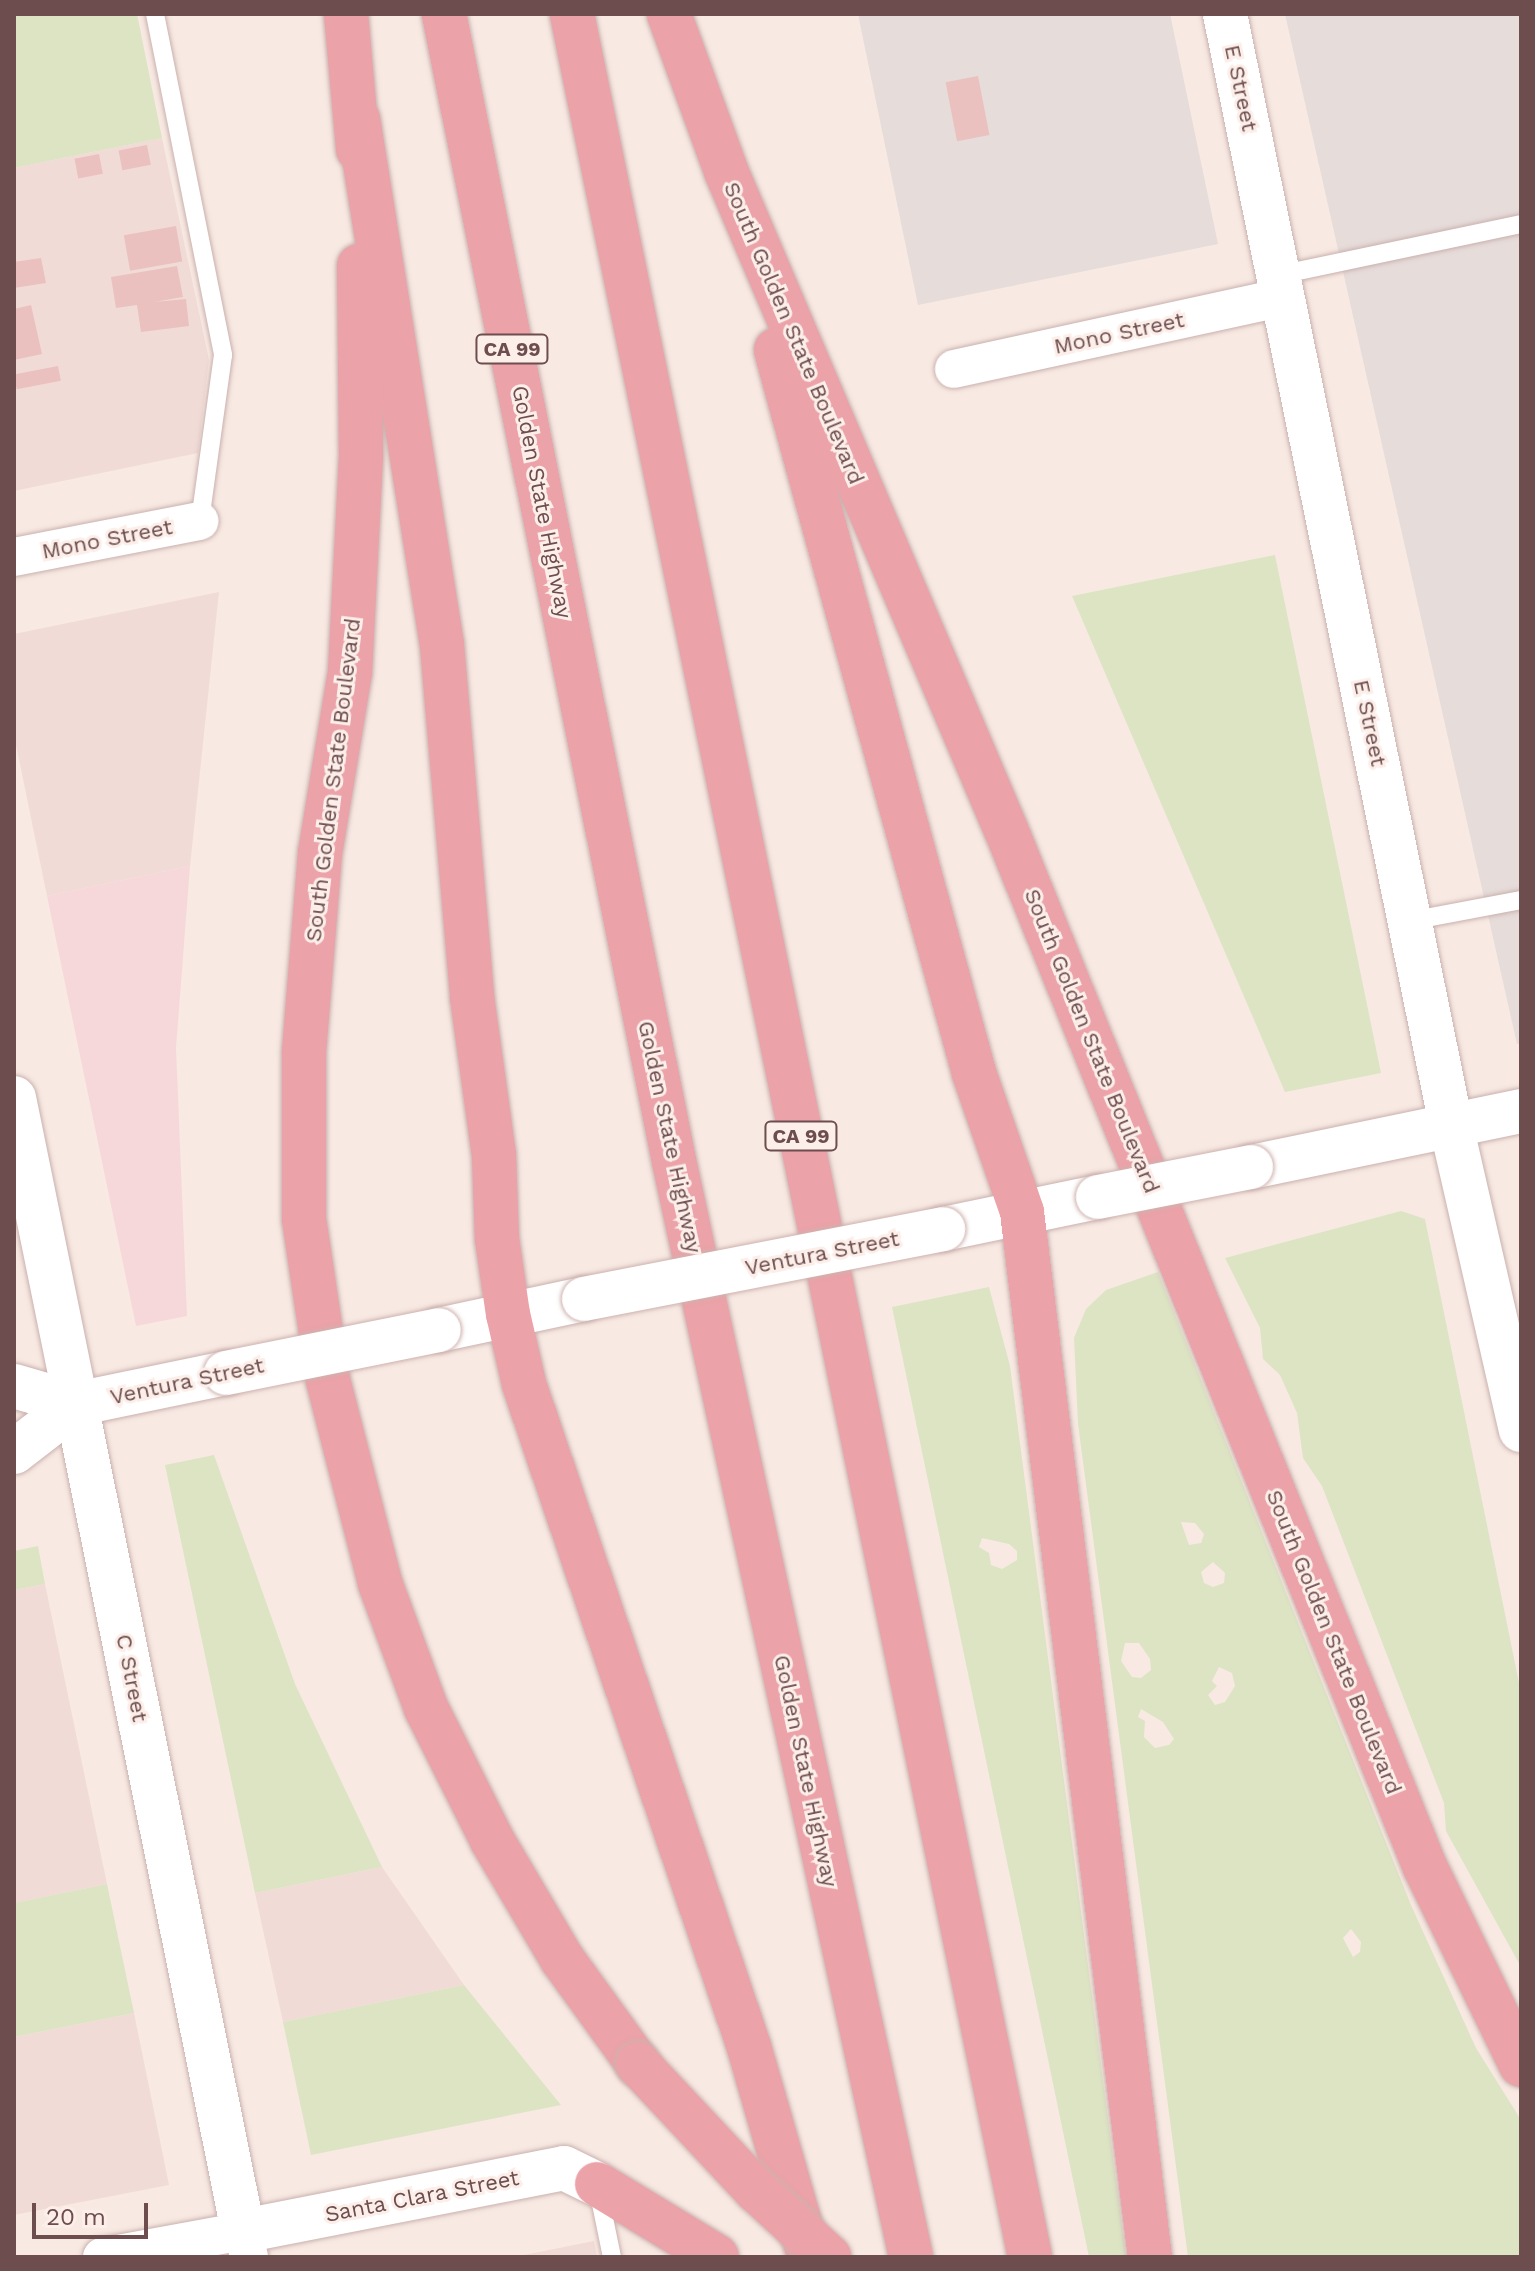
<!DOCTYPE html>
<html>
<head>
<meta charset="utf-8">
<style>
  body { margin:0 }
  #map { position:relative; width:1535px; height:2271px; overflow:hidden; background:#f8e9e3; font-family:"Work Sans",sans-serif }
  div>[style] { position:absolute }
  .residential>* { inset:0; background:#f1dbd6 }
  .commercial>* { inset:0; background:#f7d8da }
  .industrial>* { inset:0; background:#e6dcda }
  .green>* { inset:0; background:#dce4c4 }
  .building>* { inset:0; background:#eac1be; transform-origin:0 0 }
  .roads { filter:drop-shadow(0 0 2px #cab1ae) drop-shadow(0 0 2px #cab1ae) }
  .service>* { height:18px; margin:-9px; padding:0 9px; transform-origin:9px; border-radius:9px; background:#fff }
  .minor>* { height:38px; margin:-19px; padding:0 19px; transform-origin:19px; border-radius:19px; background:#fff }
  .tertiary>* { height:44px; margin:-22px; padding:0 22px; transform-origin:22px; border-radius:22px; background:#fff }
  .secondary>* { height:44px; margin:-22px; padding:0 22px; transform-origin:22px; border-radius:22px; background:#fff }
  .motorway>* { height:44px; margin:-22px; padding:0 22px; transform-origin:22px; border-radius:22px; background:#eba2a8 }
  .bridges { filter:drop-shadow(0 0 2px #ceb2ae) drop-shadow(0 0 2px #ceb2ae) }
  .secondary-bridge>* { height:44px; margin:-22px; padding:0 22px; transform-origin:22px; border-radius:22px; background:#fff }
  .motorway-bridge>* { height:44px; margin:-22px; padding:0 22px; transform-origin:22px; border-radius:22px; background:#eba2a8 }
  span { translate:-50% -50%; white-space:nowrap; text-align:center; line-height:1.15; -webkit-text-stroke:6px #fceee9; paint-order:stroke }
  .shield-label span { padding:2px 6px; background:#fceee9; border:2px solid; border-radius:6px; -webkit-text-stroke-width:0 }
  .shield-label { font-size:20px; color:#6d4d4d; font-weight:700 }
  .street-label { font-size:22px; color:#6d4d4d }
  .frame { position:absolute; inset:0; border:16px solid #6d4d4d; pointer-events:none }
  .scale { position:absolute; left:32px; top:2203px; width:116px; height:36px; box-sizing:border-box; border:4px solid #6d4d4d; border-top:0; padding-left:10px; font-size:24px; line-height:28px; white-space:nowrap; color:#6d4d4d; -webkit-text-stroke:6px #fceee9; paint-order:stroke }
</style>
</head>
<body>
<div id="map">
  <div class="residential">
    <i style="clip-path:polygon(162px 138px,209px 360px,198px 453px,14px 491px,14px 168px)"></i>
    <i style="clip-path:polygon(219px 592px,190px 866px,47px 896px,14px 735px,14px 634px)"></i>
    <i style="clip-path:polygon(45px 1584px,107px 1884px,14px 1903px,14px 1590px)"></i>
    <i style="clip-path:polygon(382px 1867px,464px 1985px,283px 2022px,255px 1893px)"></i>
    <i style="clip-path:polygon(134px 2013px,169px 2185px,14px 2215px,14px 2037px)"></i>
    <i style="clip-path:polygon(594px 2241px,597px 2257px,514px 2257px)"></i>
  </div>
  <div class="commercial">
    <i style="clip-path:polygon(190px 866px,176px 1048px,187px 1316px,136px 1326px,47px 896px)"></i>
  </div>
  <div class="industrial">
    <i style="clip-path:polygon(858px 14px,1170px 14px,1218px 244px,918px 305px)"></i>
    <i style="clip-path:polygon(1285px 14px,1521px 14px,1521px 1043px,1517px 1044px)"></i>
  </div>
  <div class="green">
    <i style="clip-path:polygon(14px 14px,137px 14px,162px 138px,14px 168px)"></i>
    <i style="clip-path:polygon(1275px 555px,1381px 1073px,1285px 1092px,1072px 596px)"></i>
    <i style="clip-path:polygon(1401px 1211px,1425px 1219px,1521px 1693px,1521px 1967px,1446px 1831px,1444px 1803px,1322px 1486px,1303px 1458px,1297px 1413px,1280px 1375px,1263px 1359px,1260px 1328px,1225px 1258px)"></i>
    <i style="clip-path:polygon(evenodd,1158px 1272px,1411px 1905px,1476px 2048px,1521px 2120px,1521px 2257px,1188px 2257px,1078px 1424px,1074px 1338px,1086px 1309px,1106px 1290px,1158px 1272px,1181px 1522px,1195px 1523px,1204px 1534px,1201px 1543px,1189px 1545px,1181px 1522px,1158px 1272px,1213px 1562px,1225px 1573px,1224px 1583px,1213px 1587px,1204px 1583px,1201px 1572px,1213px 1562px,1158px 1272px,1125px 1643px,1139px 1643px,1150px 1659px,1151px 1670px,1141px 1678px,1132px 1677px,1121px 1661px,1125px 1643px,1158px 1272px,1219px 1667px,1232px 1673px,1235px 1686px,1225px 1702px,1215px 1705px,1208px 1695px,1217px 1686px,1212px 1681px,1219px 1667px,1158px 1272px,1141px 1709px,1163px 1722px,1174px 1739px,1169px 1745px,1155px 1748px,1144px 1737px,1145px 1721px,1138px 1717px,1141px 1709px,1158px 1272px,1351px 1929px,1361px 1942px,1360px 1952px,1353px 1957px,1343px 1938px,1351px 1929px)"></i>
    <i style="clip-path:polygon(evenodd,989px 1287px,1010px 1366px,1126px 2257px,1089px 2257px,892px 1307px,989px 1287px,982px 1538px,1009px 1544px,1017px 1551px,1017px 1560px,1002px 1569px,991px 1565px,989px 1553px,979px 1547px,982px 1538px)"></i>
    <i style="clip-path:polygon(214px 1455px,295px 1684px,382px 1867px,255px 1893px,165px 1465px)"></i>
    <i style="clip-path:polygon(38px 1546px,45px 1584px,14px 1590px,14px 1551px)"></i>
    <i style="clip-path:polygon(107px 1884px,134px 2013px,14px 2037px,14px 1903px)"></i>
    <i style="clip-path:polygon(464px 1985px,561px 2105px,311px 2155px,283px 2022px)"></i>
  </div>
  <div class="building">
    <i style="left:978px;top:76px;width:60px;height:33px;rotate:79deg"></i>
    <i style="left:147px;top:145px;width:20px;height:29px;rotate:79deg"></i>
    <i style="left:99px;top:154px;width:20px;height:25px;rotate:79deg"></i>
    <i style="left:176px;top:226px;width:36px;height:53px;rotate:80deg"></i>
    <i style="clip-path:polygon(41px 258px,46px 283px,14px 288px,14px 262px)"></i>
    <i style="clip-path:polygon(177px 266px,183px 297px,154px 302px,186px 299px,189px 326px,141px 332px,137px 305px,116px 308px,111px 277px)"></i>
    <i style="clip-path:polygon(31px 305px,42px 354px,14px 360px,14px 309px)"></i>
    <i style="left:58px;top:366px;width:15px;height:45px;rotate:79deg"></i>
  </div>
  <div class="roads">
    <div class="service">
      <i style="left:155px;top:14px;width:348px;rotate:78.7deg"></i>
      <i style="left:223px;top:355px;width:168px;rotate:97.9deg"></i>
      <i style="left:1279px;top:275px;width:247px;rotate:-11.9deg"></i>
      <i style="left:1410px;top:921px;width:113px;rotate:-10.7deg"></i>
      <i style="left:598px;top:2189px;width:69px;rotate:78.4deg"></i>
    </div>
    <div class="minor">
      <i style="left:954px;top:369px;width:337px;rotate:-12.3deg"></i>
      <i style="left:14px;top:557px;width:189px;rotate:-11deg"></i>
      <i style="left:102px;top:2257px;width:143px;rotate:-10.4deg"></i>
      <i style="left:243px;top:2231px;width:27px;rotate:77deg"></i>
    </div>
    <div class="tertiary">
      <i style="left:1225px;top:14px;width:1134px;rotate:78.5deg"></i>
      <i style="left:1451px;top:1125px;width:313px;rotate:77.1deg"></i>
      <i style="left:14px;top:1098px;width:312px;rotate:78.5deg"></i>
    </div>
    <div class="secondary">
      <i style="left:1251px;top:1167px;width:276px;rotate:-11.7deg"></i>
      <i style="left:943px;top:1229px;width:158px;rotate:-11.7deg"></i>
      <i style="left:439px;top:1330px;width:148px;rotate:-12.1deg"></i>
      <i style="left:14px;top:1386px;width:65px;rotate:16.2deg"></i>
      <i style="left:76px;top:1404px;width:844px;rotate:78.58deg"></i>
      <i style="left:243px;top:2231px;width:327px;rotate:-11.1deg"></i>
      <i style="left:564px;top:2168px;width:37px;rotate:26deg"></i>
      <i style="left:14px;top:1452px;width:78px;rotate:-37.7deg"></i>
      <i style="left:76px;top:1404px;width:153px;rotate:-11.7deg"></i>
    </div>
    <div class="motorway">
      <i style="left:346px;top:14px;width:136px;rotate:84.9deg"></i>
      <i style="left:444px;top:14px;width:1170px;rotate:78.66deg"></i>
      <i style="left:674px;top:1161px;width:1121px;rotate:77.8deg"></i>
      <i style="left:572px;top:14px;width:2289px;rotate:78.46deg"></i>
      <i style="left:669px;top:14px;width:167px;rotate:70deg"></i>
      <i style="left:726px;top:171px;width:718px;rotate:66.97deg"></i>
      <i style="left:1007px;top:832px;width:1116px;rotate:68.01deg"></i>
      <i style="left:1425px;top:1867px;width:220px;rotate:64.1deg"></i>
      <i style="left:358px;top:119px;width:533px;rotate:80.93deg"></i>
      <i style="left:442px;top:645px;width:353px;rotate:85.1deg"></i>
      <i style="left:472px;top:997px;width:160px;rotate:82.1deg"></i>
      <i style="left:494px;top:1155px;width:84px;rotate:88deg"></i>
      <i style="left:497px;top:1239px;width:76px;rotate:81.7deg"></i>
      <i style="left:508px;top:1314px;width:72px;rotate:77.1deg"></i>
      <i style="left:524px;top:1384px;width:700px;rotate:71.25deg"></i>
      <i style="left:749px;top:2047px;width:212px;rotate:73.9deg"></i>
      <i style="left:359px;top:266px;width:190px;rotate:89.4deg"></i>
      <i style="left:361px;top:456px;width:216px;rotate:92.9deg"></i>
      <i style="left:350px;top:672px;width:183px;rotate:99.4deg"></i>
      <i style="left:320px;top:853px;width:202px;rotate:94.6deg"></i>
      <i style="left:304px;top:1054px;width:165px;rotate:90deg"></i>
      <i style="left:304px;top:1219px;width:163px;rotate:81.5deg"></i>
      <i style="left:328px;top:1380px;width:210px;rotate:75.6deg"></i>
      <i style="left:380px;top:1583px;width:133px;rotate:69.8deg"></i>
      <i style="left:426px;top:1708px;width:148px;rotate:63.4deg"></i>
      <i style="left:492px;top:1840px;width:138px;rotate:59.5deg"></i>
      <i style="left:562px;top:1959px;width:130px;rotate:54.1deg"></i>
      <i style="left:776px;top:350px;width:750px;rotate:74.68deg"></i>
      <i style="left:974px;top:1073px;width:147px;rotate:70.9deg"></i>
      <i style="left:1022px;top:1212px;width:1053px;rotate:83.02deg"></i>
      <i style="left:597px;top:2184px;width:140px;rotate:31.3deg"></i>
    </div>
  </div>
  <div class="bridges">
    <div class="secondary-bridge">
      <i style="left:1098px;top:1197px;width:156px;rotate:-11.1deg"></i>
      <i style="left:584px;top:1299px;width:366px;rotate:-11deg"></i>
      <i style="left:226px;top:1373px;width:217px;rotate:-11.4deg"></i>
    </div>
    <div class="motorway-bridge">
      <i style="left:638px;top:2064px;width:174px;rotate:46.9deg"></i>
      <i style="left:757px;top:2191px;width:98px;rotate:42.5deg"></i>
    </div>
  </div>
  <div class="shield-label">
    <span style="left:512px;top:349px">CA 99</span>
    <span style="left:801px;top:1136px">CA 99</span>
  </div>
  <div class="street-label">
    <span style="left:1241px;top:88px;rotate:78deg">E Street</span>
    <span style="left:794px;top:333px;rotate:67deg">South Golden State Boulevard</span>
    <span style="left:1119px;top:333px;rotate:-12deg">Mono Street</span>
    <span style="left:542px;top:502px;rotate:79deg">Golden State Highway</span>
    <span style="left:107px;top:539px;rotate:-11deg">Mono Street</span>
    <span style="left:1370px;top:723px;rotate:78deg">E Street</span>
    <span style="left:333px;top:780px;rotate:-83deg">South Golden State Boulevard</span>
    <span style="left:1092px;top:1041px;rotate:68deg">South Golden State Boulevard</span>
    <span style="left:670px;top:1137px;rotate:78deg">Golden State Highway</span>
    <span style="left:822px;top:1253px;rotate:-11deg">Ventura Street</span>
    <span style="left:187px;top:1381px;rotate:-12deg">Ventura Street</span>
    <span style="left:1334px;top:1642px;rotate:68deg">South Golden State Boulevard</span>
    <span style="left:132px;top:1678px;rotate:79deg">C Street</span>
    <span style="left:806px;top:1771px;rotate:78deg">Golden State Highway</span>
    <span style="left:422px;top:2196px;rotate:-11deg">Santa Clara Street</span>
  </div>
  <div class="frame"></div>
  <div class="scale">20 m</div>
</div>
</body>
</html>
